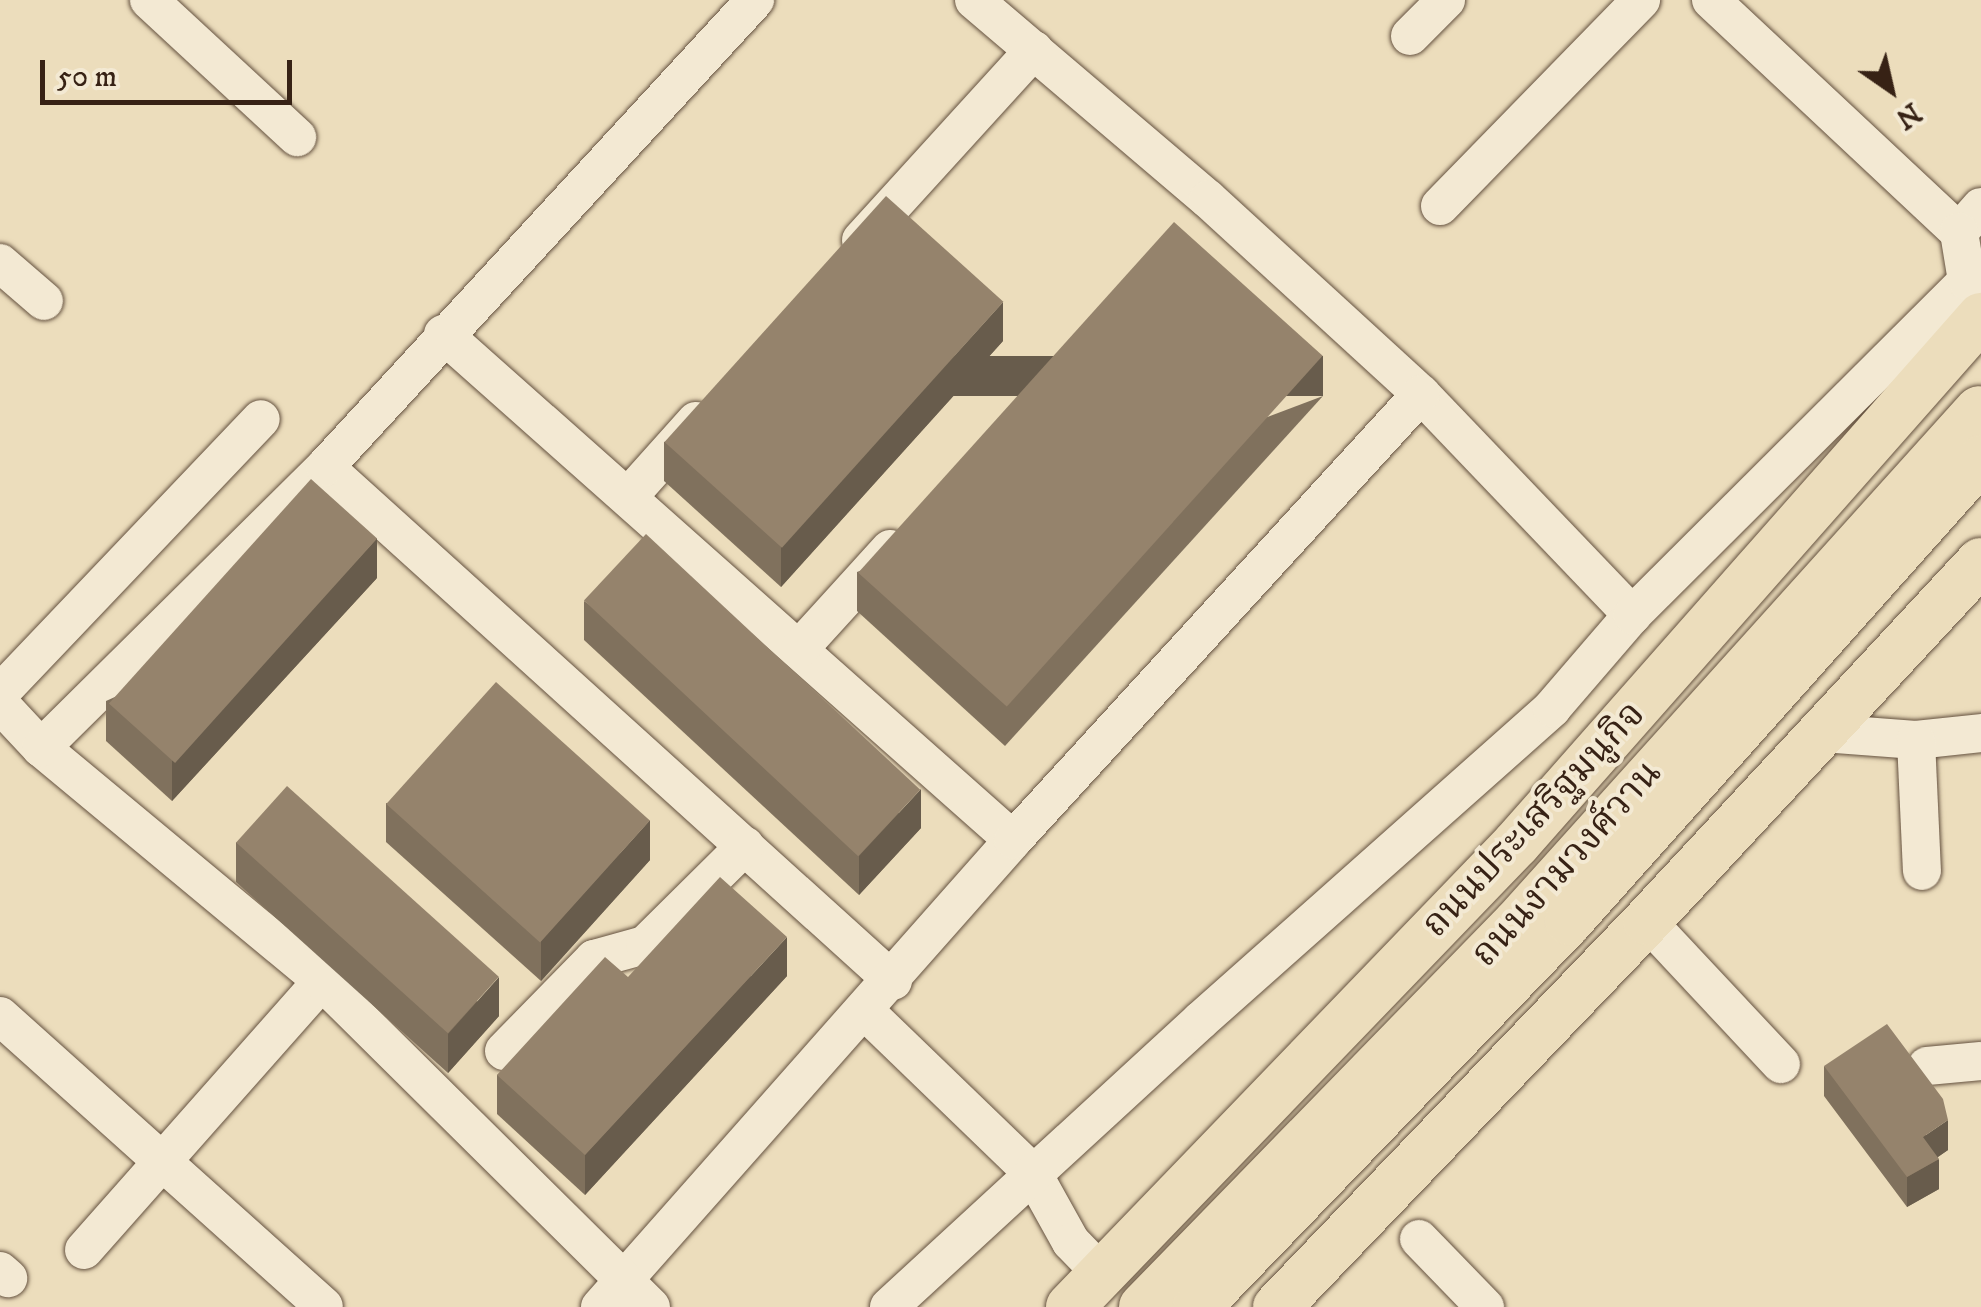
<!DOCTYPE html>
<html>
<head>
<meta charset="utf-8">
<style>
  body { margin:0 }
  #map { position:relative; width:1981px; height:1307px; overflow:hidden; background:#ecddbc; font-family:"IM FELL DW Pica","Noto Serif Thai",serif }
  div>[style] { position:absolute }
  .roads { filter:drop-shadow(0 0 2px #64513f) drop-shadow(0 0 2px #64513f) }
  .minor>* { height:38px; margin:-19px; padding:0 19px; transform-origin:19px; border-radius:19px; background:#f3e9d3 }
  .major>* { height:48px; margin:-24px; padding:0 24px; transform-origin:24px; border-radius:24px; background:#ecddbc }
  .wall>* { inset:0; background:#80715d }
  .shaded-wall>* { inset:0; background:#685c4c; transform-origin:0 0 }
  .building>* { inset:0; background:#95836c; transform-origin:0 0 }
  span { translate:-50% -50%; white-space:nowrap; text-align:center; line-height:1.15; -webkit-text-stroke:8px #f3e9d3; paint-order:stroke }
  .street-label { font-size:38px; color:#372215 }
  .north { position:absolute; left:1841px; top:40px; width:100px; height:100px; -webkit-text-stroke:8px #f3e9d3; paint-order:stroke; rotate:146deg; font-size:28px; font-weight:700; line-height:40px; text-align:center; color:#372215 }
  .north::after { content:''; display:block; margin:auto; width:35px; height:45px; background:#372215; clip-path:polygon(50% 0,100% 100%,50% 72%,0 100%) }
  .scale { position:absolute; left:40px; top:60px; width:252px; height:45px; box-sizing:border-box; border:5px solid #372215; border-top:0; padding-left:12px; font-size:30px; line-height:35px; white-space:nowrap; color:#372215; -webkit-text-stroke:8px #f3e9d3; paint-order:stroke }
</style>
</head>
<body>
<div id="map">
  <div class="roads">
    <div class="minor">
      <i style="left:149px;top:0;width:202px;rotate:42.8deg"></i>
      <i style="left:974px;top:0;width:307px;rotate:40.4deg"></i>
      <i style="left:1208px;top:199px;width:289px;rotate:42.5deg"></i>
      <i style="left:1421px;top:394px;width:306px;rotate:46.3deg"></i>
      <i style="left:1711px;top:0;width:340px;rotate:43.1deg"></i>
      <i style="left:1959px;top:232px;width:33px;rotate:-49deg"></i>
      <i style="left:1410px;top:36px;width:51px;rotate:-45deg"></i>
      <i style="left:1440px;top:206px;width:288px;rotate:-45.7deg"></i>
      <i style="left:861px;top:240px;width:257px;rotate:-47.7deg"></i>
      <i style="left:0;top:263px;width:58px;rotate:40.8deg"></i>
      <i style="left:443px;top:334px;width:762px;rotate:41.6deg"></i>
      <i style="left:325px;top:467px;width:766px;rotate:42.14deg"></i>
      <i style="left:628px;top:497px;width:102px;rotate:-48.2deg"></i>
      <i style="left:800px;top:648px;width:134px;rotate:-47.7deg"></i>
      <i style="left:0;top:693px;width:378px;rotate:-46.4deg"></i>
      <i style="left:0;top:704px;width:60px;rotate:47deg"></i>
      <i style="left:1823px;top:733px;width:93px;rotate:4.3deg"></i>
      <i style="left:1916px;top:740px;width:65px;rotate:-6.1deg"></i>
      <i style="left:1916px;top:740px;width:131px;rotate:87.4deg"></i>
      <i style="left:1647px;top:921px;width:196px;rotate:46.9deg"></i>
      <i style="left:864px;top:1010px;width:233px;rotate:44deg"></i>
      <i style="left:1032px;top:1172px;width:80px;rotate:60.9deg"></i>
      <i style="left:1071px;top:1242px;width:46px;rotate:45.9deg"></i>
      <i style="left:0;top:1016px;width:435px;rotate:41.9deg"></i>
      <i style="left:504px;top:1051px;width:129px;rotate:-45.6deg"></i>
      <i style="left:594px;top:959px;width:53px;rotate:-15.4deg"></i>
      <i style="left:645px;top:945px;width:141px;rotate:-44.7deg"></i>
      <i style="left:1927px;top:1066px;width:54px;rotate:-5.3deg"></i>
      <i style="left:1419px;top:1239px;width:95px;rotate:45.9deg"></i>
      <i style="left:84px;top:1250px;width:359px;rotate:-48.5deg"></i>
      <i style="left:0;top:1271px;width:11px;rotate:41deg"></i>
      <i style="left:600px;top:1307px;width:623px;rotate:-48.51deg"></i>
      <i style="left:1013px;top:840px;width:604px;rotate:-47.55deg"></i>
      <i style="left:651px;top:1307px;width:463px;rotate:-135.3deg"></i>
      <i style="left:322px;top:981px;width:365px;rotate:-140.3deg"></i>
      <i style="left:41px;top:748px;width:400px;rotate:-44.7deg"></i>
      <i style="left:325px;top:467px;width:635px;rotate:-47.36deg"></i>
      <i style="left:889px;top:1307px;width:423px;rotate:-42.6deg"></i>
      <i style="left:1200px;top:1021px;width:471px;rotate:-41.6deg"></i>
      <i style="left:1552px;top:708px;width:123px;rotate:-49.3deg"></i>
      <i style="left:1632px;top:615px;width:473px;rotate:-44.9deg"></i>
      <i style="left:1967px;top:281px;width:50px;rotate:-99.3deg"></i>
    </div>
    <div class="major">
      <i style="left:1070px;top:1307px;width:643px;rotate:-46.07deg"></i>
      <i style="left:1516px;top:844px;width:703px;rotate:-48.58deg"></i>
      <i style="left:1143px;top:1307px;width:536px;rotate:-45.76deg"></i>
      <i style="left:1517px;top:923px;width:690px;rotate:-47.99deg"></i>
      <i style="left:1197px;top:1307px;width:536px;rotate:-46.06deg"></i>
      <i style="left:1569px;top:921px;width:619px;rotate:-48.27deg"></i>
      <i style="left:1277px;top:1307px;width:535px;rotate:-46.21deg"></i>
      <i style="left:1647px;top:921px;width:490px;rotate:-47.1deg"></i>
    </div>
  </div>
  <div class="wall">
    <i style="clip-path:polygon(1003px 341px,781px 587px,664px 481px,664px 442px)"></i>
    <i style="clip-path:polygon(1323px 396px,1005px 746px,857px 611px,857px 572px)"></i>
    <i style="clip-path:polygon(377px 578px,172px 801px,106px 741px,106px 701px)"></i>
    <i style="clip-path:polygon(584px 601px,921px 828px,859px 895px,584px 640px)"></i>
    <i style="clip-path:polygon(386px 803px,650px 860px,541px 981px,386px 842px)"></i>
    <i style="clip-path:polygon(236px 842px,499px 1016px,448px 1073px,236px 882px)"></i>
    <i style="clip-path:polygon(787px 976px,585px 1195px,497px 1114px,497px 1075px,628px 977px)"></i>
    <i style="clip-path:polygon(1824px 1066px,1948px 1150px,1938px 1157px,1939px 1189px,1907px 1207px,1824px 1096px)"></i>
  </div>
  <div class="shaded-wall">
    <i style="clip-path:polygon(1003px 302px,1003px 341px,781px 587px,781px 547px)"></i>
    <i style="left:1323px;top:356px;width:40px;height:473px;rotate:90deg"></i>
    <i style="clip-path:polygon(377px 538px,377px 578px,172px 801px,172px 761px)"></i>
    <i style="clip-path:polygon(921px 789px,921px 828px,859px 895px,859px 856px)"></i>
    <i style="clip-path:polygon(650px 820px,650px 860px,541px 981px,541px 941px)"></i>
    <i style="clip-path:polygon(787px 937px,787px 976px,585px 1195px,585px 1155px)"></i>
    <i style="clip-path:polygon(499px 977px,499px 1016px,448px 1073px,448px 1034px)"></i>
    <i style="clip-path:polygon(1948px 1120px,1948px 1150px,1923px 1167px,1923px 1137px)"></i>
    <i style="clip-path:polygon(1939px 1159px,1939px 1189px,1907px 1207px,1907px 1177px)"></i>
  </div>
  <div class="building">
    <i style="left:886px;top:196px;width:158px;height:331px;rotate:42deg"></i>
    <i style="left:1174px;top:222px;width:200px;height:472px;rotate:42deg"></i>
    <i style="left:311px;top:479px;width:89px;height:302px;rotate:42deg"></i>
    <i style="left:646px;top:534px;width:375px;height:91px;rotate:43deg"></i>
    <i style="left:496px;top:682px;width:207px;height:164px;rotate:42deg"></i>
    <i style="left:287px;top:786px;width:285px;height:76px;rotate:42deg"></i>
    <i style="clip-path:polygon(720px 877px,787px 937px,585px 1155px,497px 1075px,605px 957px,628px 977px)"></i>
    <i style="clip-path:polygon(1887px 1024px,1943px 1099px,1948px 1120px,1923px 1137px,1939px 1159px,1907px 1177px,1824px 1066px)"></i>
  </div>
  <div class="street-label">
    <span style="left:1534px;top:820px;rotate:-47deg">ถนนประเสริฐมนูกิจ</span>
    <span style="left:1567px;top:864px;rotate:-48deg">ถนนงามวงศ์วาน</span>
  </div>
  <div class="north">N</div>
  <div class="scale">50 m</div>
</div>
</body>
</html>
